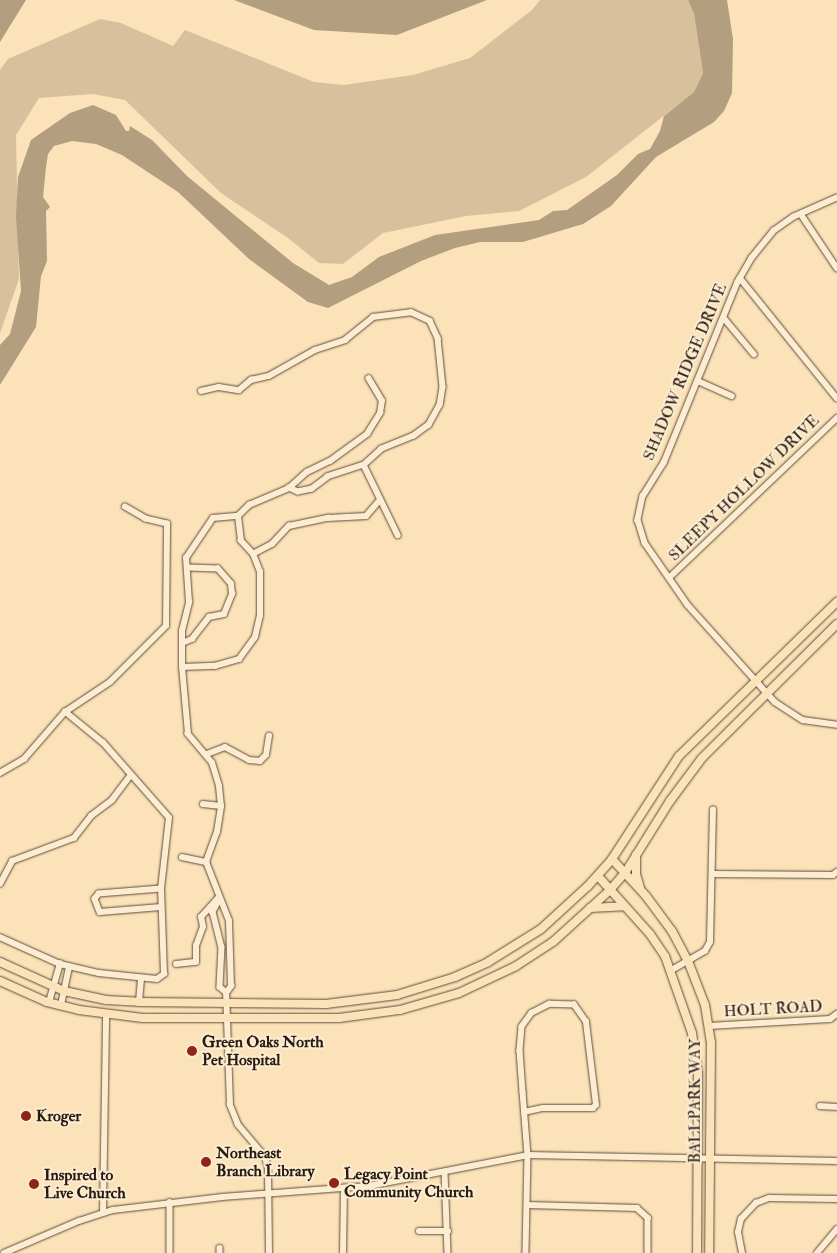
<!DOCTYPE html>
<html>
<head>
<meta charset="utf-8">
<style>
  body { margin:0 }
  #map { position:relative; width:837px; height:1253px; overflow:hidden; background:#fbe2b8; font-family:"IM FELL Double Pica",serif }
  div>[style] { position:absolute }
  .green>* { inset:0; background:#d7c09b }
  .water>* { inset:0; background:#b39e7f }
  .roads { filter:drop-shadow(0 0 1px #5c4c3a) drop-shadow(0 0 1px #5c4c3a) }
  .minor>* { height:5.5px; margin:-2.75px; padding:0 2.75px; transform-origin:2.75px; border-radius:2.75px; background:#fcecd1 }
  .major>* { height:8px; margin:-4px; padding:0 4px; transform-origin:4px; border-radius:4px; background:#fbe2b8 }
  .dots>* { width:14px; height:14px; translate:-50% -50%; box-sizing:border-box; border:2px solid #fcecd1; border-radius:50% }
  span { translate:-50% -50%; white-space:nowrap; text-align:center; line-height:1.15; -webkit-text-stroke:4px #fcecd1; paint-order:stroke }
  .street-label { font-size:16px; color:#271a10 }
  .poi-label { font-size:16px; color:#271a10; font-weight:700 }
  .left { translate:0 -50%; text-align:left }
</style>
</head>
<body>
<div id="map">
  <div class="green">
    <i style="clip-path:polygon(540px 0,688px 0,694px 14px,703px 73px,694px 92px,586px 177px,519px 211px,466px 216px,383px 233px,343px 264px,319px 263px,288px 238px,221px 193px,125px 100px,93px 94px,39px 98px,16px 135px,19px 279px,0 333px,0 70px,8px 59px,100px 19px,121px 23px,173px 46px,185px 30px,314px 82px,344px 85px,413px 75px,470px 58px,532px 10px)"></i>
  </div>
  <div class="water">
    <i style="clip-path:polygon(0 0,26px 0,0 42px)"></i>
    <i style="clip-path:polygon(234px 0,487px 0,397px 35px,314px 30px)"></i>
    <i style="clip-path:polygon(688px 0,727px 0,733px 39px,732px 93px,724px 111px,714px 122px,656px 157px,611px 206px,583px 224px,523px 242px,480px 242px,455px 248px,421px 261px,328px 308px,308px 302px,249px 259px,178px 192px,122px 155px,96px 144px,72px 141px,54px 146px,48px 154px,46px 167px,43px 197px,50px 207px,46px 211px,47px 261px,41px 276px,36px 327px,0 385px,0 345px,10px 334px,21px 291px,16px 217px,18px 177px,31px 140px,70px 113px,93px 105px,116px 115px,126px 131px,129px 131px,130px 126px,152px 140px,187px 176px,293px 263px,329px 285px,352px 277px,379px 257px,435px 235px,539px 220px,553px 211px,567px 210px,617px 175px,638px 154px,650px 149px,660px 131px,664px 116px,694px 92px,703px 73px,694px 14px)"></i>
  </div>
  <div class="roads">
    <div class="minor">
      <i style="left:837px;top:198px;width:47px;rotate:156.2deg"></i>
      <i style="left:794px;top:217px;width:24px;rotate:145deg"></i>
      <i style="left:774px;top:231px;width:35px;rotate:129deg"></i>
      <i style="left:752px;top:258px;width:28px;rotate:120deg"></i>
      <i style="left:738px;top:282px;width:196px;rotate:112.2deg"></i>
      <i style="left:664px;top:463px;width:39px;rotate:122deg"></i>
      <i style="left:643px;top:496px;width:25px;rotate:102deg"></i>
      <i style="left:638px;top:520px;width:24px;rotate:73deg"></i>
      <i style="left:645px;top:543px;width:75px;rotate:55.3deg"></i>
      <i style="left:688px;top:605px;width:130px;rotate:48.1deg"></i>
      <i style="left:775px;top:702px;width:33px;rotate:33deg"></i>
      <i style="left:803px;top:720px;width:34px;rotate:8deg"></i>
      <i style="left:801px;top:214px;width:65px;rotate:56.3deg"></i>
      <i style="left:740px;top:278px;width:154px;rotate:51.1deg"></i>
      <i style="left:724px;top:318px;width:47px;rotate:50.2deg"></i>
      <i style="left:698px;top:381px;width:37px;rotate:24deg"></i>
      <i style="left:201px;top:391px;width:18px;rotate:-13deg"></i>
      <i style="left:219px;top:387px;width:20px;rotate:9deg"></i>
      <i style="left:239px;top:390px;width:16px;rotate:-40deg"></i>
      <i style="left:251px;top:380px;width:18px;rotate:-13deg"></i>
      <i style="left:269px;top:376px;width:53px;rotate:-29.5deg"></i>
      <i style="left:315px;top:350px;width:32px;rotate:-18deg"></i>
      <i style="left:345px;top:340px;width:36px;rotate:-39deg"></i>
      <i style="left:373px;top:317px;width:38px;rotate:-7deg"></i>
      <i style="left:411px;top:312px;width:21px;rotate:25deg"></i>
      <i style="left:430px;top:321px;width:19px;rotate:65deg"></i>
      <i style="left:438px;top:338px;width:49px;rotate:84.2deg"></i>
      <i style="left:443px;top:387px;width:18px;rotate:99deg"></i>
      <i style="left:440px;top:405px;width:23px;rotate:119deg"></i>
      <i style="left:429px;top:425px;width:19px;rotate:144deg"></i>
      <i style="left:414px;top:436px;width:35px;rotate:158deg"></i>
      <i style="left:382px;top:449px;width:24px;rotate:138deg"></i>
      <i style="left:364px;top:465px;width:38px;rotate:162deg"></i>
      <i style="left:328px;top:477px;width:20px;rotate:143deg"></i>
      <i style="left:312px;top:489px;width:14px;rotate:168deg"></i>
      <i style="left:298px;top:492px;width:10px;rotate:-156deg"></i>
      <i style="left:364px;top:465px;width:78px;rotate:64.1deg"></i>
      <i style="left:253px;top:554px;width:21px;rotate:-28deg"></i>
      <i style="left:272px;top:544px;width:25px;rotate:-47deg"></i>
      <i style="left:289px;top:526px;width:40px;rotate:-12deg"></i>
      <i style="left:328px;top:518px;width:38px;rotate:-3deg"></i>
      <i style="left:366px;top:516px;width:20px;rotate:-49deg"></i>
      <i style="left:669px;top:578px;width:232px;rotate:-43.6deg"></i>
      <i style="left:182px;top:643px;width:11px;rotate:-22deg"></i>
      <i style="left:192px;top:639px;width:28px;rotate:-52deg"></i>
      <i style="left:209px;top:617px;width:15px;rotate:-11deg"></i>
      <i style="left:224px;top:614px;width:22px;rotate:-68deg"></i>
      <i style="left:232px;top:594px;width:10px;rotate:-96deg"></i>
      <i style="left:231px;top:584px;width:20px;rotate:-131deg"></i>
      <i style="left:218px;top:569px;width:29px;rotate:-178deg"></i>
      <i style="left:182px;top:667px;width:33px;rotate:-2deg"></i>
      <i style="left:215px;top:666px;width:25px;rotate:-16deg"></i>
      <i style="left:239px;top:659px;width:27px;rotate:-54deg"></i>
      <i style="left:255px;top:637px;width:22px;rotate:-77deg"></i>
      <i style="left:260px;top:616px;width:44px;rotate:-90deg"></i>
      <i style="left:260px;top:572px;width:19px;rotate:-111deg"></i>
      <i style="left:253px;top:554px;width:18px;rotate:-133deg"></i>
      <i style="left:241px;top:541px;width:25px;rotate:-97deg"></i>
      <i style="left:207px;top:754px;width:19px;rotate:-21deg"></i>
      <i style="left:225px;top:747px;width:27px;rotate:28deg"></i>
      <i style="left:249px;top:760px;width:11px;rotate:5deg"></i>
      <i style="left:260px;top:761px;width:8px;rotate:-45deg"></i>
      <i style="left:266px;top:755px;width:19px;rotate:-81deg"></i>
      <i style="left:0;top:773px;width:28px;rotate:-30deg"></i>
      <i style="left:24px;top:759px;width:62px;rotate:-48.9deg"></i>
      <i style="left:65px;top:712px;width:54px;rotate:-33.7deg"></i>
      <i style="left:110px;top:682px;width:79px;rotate:-45deg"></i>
      <i style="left:166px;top:626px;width:102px;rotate:-89.4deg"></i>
      <i style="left:167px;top:524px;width:22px;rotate:-167deg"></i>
      <i style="left:146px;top:519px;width:24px;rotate:-150deg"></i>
      <i style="left:203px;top:804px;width:18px;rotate:6deg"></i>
      <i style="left:182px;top:857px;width:25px;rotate:12deg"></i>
      <i style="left:713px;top:874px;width:120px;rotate:0.5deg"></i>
      <i style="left:833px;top:875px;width:5px;rotate:-37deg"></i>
      <i style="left:0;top:884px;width:26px;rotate:-62deg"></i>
      <i style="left:12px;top:861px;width:66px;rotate:-20.4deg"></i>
      <i style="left:74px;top:838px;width:28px;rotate:-52deg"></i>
      <i style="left:91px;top:816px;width:26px;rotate:-37deg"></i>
      <i style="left:112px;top:800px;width:31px;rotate:-53deg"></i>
      <i style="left:161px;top:889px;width:62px;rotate:175.4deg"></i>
      <i style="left:99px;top:894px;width:6px;rotate:129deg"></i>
      <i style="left:95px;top:899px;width:14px;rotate:69deg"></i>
      <i style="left:100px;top:912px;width:61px;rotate:-4.7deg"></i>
      <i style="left:219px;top:901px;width:13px;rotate:119deg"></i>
      <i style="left:213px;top:912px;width:36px;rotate:76deg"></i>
      <i style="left:222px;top:947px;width:40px;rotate:92.9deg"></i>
      <i style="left:220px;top:987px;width:8px;rotate:40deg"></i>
      <i style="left:0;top:937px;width:66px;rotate:24.2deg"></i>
      <i style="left:60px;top:964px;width:40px;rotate:13deg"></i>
      <i style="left:99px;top:973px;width:58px;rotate:5.9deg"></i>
      <i style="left:157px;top:979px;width:9px;rotate:-36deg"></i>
      <i style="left:164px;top:974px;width:85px;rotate:-92deg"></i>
      <i style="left:161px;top:889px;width:71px;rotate:-83.6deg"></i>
      <i style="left:169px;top:818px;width:100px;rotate:-131.3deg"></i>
      <i style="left:103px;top:743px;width:49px;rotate:-140.8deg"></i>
      <i style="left:176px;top:964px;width:20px;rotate:-6deg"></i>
      <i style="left:196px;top:962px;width:16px;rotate:-90deg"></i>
      <i style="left:196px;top:946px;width:20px;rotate:-70deg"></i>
      <i style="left:203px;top:927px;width:10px;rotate:-101deg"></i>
      <i style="left:201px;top:917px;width:25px;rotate:-48deg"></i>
      <i style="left:672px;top:970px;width:38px;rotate:-30deg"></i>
      <i style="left:705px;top:951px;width:10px;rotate:-61deg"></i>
      <i style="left:710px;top:942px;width:132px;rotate:-88.7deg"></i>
      <i style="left:49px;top:1002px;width:40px;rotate:-74deg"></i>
      <i style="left:139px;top:1002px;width:24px;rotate:-85deg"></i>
      <i style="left:61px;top:1005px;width:39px;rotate:-78deg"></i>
      <i style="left:709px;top:1026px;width:121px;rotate:-3.3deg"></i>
      <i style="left:830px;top:1019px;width:9px;rotate:-36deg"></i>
      <i style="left:820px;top:1106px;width:17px;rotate:3deg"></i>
      <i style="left:524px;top:1112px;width:19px;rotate:-12deg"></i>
      <i style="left:543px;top:1108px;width:50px"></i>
      <i style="left:593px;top:1108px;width:4px;rotate:-45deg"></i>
      <i style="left:596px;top:1105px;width:84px;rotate:-96.9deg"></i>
      <i style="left:586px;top:1022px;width:21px;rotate:-125deg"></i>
      <i style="left:574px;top:1005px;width:24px;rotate:-178deg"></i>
      <i style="left:550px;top:1004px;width:20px;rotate:153deg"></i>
      <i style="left:532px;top:1013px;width:17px;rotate:126deg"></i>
      <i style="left:522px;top:1027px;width:24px;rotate:95deg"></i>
      <i style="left:520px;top:1051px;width:41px;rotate:85.8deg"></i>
      <i style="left:523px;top:1092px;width:63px;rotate:85.5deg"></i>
      <i style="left:528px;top:1155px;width:98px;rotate:91.2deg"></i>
      <i style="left:445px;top:1172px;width:81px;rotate:87.9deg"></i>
      <i style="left:170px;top:1202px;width:51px;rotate:90deg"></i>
      <i style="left:527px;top:1205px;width:110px;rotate:1.6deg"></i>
      <i style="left:637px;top:1208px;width:15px;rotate:42deg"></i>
      <i style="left:648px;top:1218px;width:35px;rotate:90deg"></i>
      <i style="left:103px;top:1213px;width:198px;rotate:-89.1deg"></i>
      <i style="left:419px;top:1231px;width:29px"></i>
      <i style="left:220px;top:1248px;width:5px;rotate:90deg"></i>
      <i style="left:4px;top:1253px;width:82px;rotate:-23.1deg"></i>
      <i style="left:79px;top:1221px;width:36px;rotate:-18deg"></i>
      <i style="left:113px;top:1210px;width:110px;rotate:-6.8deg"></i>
      <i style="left:222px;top:1197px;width:147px;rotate:-4.3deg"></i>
      <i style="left:369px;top:1186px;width:162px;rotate:-11deg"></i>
      <i style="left:528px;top:1155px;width:309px;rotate:1.1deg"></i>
      <i style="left:269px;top:1253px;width:86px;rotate:-90.7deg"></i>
      <i style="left:268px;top:1167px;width:10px;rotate:-107deg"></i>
      <i style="left:265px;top:1157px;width:42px;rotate:-130.2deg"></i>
      <i style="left:238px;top:1125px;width:22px;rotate:-112deg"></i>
      <i style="left:230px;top:1105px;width:112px;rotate:-92deg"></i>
      <i style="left:226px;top:993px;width:9px;rotate:-54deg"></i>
      <i style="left:231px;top:986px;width:65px;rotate:-91.8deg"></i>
      <i style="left:229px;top:921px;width:63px;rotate:-111.3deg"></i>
      <i style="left:206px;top:862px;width:32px;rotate:-70deg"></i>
      <i style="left:217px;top:832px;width:26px;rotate:-81deg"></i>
      <i style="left:221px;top:806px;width:20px;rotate:-96deg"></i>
      <i style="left:219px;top:786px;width:24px;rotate:-107deg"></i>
      <i style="left:212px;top:763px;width:38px;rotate:-130deg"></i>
      <i style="left:188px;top:734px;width:67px;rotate:-95.1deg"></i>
      <i style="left:182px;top:667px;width:36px;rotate:-90deg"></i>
      <i style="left:182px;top:631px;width:30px;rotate:-76deg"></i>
      <i style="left:189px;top:602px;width:44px;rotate:-93.9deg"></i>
      <i style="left:186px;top:558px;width:48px;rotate:-56deg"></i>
      <i style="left:213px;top:518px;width:25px;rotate:-5deg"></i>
      <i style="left:238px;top:516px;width:16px;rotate:-45deg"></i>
      <i style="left:249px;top:505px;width:43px;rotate:-23deg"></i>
      <i style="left:289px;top:488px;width:24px;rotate:-42deg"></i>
      <i style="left:307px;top:472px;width:25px;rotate:-26deg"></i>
      <i style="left:330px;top:461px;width:46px;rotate:-36.1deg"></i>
      <i style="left:367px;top:434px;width:25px;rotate:-58deg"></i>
      <i style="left:380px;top:413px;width:12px;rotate:-81deg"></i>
      <i style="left:382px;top:401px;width:26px;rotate:-121deg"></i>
      <i style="left:343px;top:1253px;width:65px;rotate:-89.1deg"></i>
      <i style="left:742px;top:1253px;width:21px;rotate:-101deg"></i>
      <i style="left:738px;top:1232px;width:13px;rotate:-77deg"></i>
      <i style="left:741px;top:1219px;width:22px;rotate:-47deg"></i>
      <i style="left:756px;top:1203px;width:14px;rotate:-21deg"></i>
      <i style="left:769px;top:1198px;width:68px;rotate:0.8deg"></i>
      <i style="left:817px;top:1253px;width:31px;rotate:-50deg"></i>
    </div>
    <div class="major">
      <i style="left:636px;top:855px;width:19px;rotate:90deg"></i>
      <i style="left:636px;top:874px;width:15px;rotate:74deg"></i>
      <i style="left:612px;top:859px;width:50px;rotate:47.4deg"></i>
      <i style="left:646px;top:896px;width:44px;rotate:53.4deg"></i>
      <i style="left:672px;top:931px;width:34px;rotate:62deg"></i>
      <i style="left:688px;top:961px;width:47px;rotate:68.9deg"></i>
      <i style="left:705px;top:1005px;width:38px;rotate:81deg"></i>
      <i style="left:711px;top:1043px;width:210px;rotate:90.5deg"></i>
      <i style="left:598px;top:876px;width:78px;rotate:48.1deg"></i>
      <i style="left:650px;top:934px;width:27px;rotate:56deg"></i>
      <i style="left:665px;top:956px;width:82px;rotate:70.7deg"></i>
      <i style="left:692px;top:1033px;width:40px;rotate:81.5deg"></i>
      <i style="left:698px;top:1073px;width:180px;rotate:90.3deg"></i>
      <i style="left:590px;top:908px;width:34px;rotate:-3deg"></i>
      <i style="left:0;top:962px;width:70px;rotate:24.4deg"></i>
      <i style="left:64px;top:991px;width:43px;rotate:12.1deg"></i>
      <i style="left:106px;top:1000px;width:33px;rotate:3deg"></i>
      <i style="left:139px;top:1002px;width:187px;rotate:0.6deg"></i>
      <i style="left:326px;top:1004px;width:72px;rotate:-7.2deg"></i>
      <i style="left:397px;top:995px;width:61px;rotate:-17.2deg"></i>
      <i style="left:455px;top:977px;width:36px;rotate:-24deg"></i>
      <i style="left:488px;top:962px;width:62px;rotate:-31.9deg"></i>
      <i style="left:541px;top:929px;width:64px;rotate:-42.5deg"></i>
      <i style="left:588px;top:886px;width:36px;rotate:-48deg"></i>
      <i style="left:612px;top:859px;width:123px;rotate:-57deg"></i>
      <i style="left:679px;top:756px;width:221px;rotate:-44.3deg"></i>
      <i style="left:0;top:981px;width:51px;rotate:24.1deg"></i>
      <i style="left:47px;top:1002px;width:33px;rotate:14deg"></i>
      <i style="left:79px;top:1010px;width:64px;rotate:7.1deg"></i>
      <i style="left:143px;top:1018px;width:196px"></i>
      <i style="left:339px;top:1018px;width:62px;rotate:-7.5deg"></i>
      <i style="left:400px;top:1010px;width:61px;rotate:-16.1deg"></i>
      <i style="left:459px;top:993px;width:63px;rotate:-25.3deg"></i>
      <i style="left:516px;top:966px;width:45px;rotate:-33.3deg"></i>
      <i style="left:554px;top:941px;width:76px;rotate:-42.3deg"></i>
      <i style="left:610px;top:890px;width:23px;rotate:-49deg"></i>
      <i style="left:625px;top:873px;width:85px;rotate:-58deg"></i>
      <i style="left:670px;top:801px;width:54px;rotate:-53.3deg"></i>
      <i style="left:702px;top:758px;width:190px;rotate:-44.8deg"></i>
    </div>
  </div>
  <div class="dots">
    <i style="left:192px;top:1051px;background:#8f2418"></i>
    <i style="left:26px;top:1116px;background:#8f2418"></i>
    <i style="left:206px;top:1162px;background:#8f2418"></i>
    <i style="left:334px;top:1183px;background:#8f2418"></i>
    <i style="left:34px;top:1184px;background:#8f2418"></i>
  </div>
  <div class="street-label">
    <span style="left:685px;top:372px;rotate:-67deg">SHADOW RIDGE DRIVE</span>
    <span style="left:744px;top:488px;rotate:-44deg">SLEEPY HOLLOW DRIVE</span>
    <span style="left:773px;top:1009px;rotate:-3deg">HOLT ROAD</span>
    <span style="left:695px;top:1101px;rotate:-90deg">BALLPARK WAY</span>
  </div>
  <div class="poi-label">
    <span class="left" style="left:202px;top:1051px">Green Oaks North<br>Pet Hospital</span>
    <span class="left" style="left:36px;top:1116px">Kroger</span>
    <span class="left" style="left:216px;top:1162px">Northeast<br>Branch Library</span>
    <span class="left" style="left:344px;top:1183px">Legacy Point<br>Community Church</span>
    <span class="left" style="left:44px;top:1184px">Inspired to<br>Live Church</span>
  </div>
</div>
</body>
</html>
